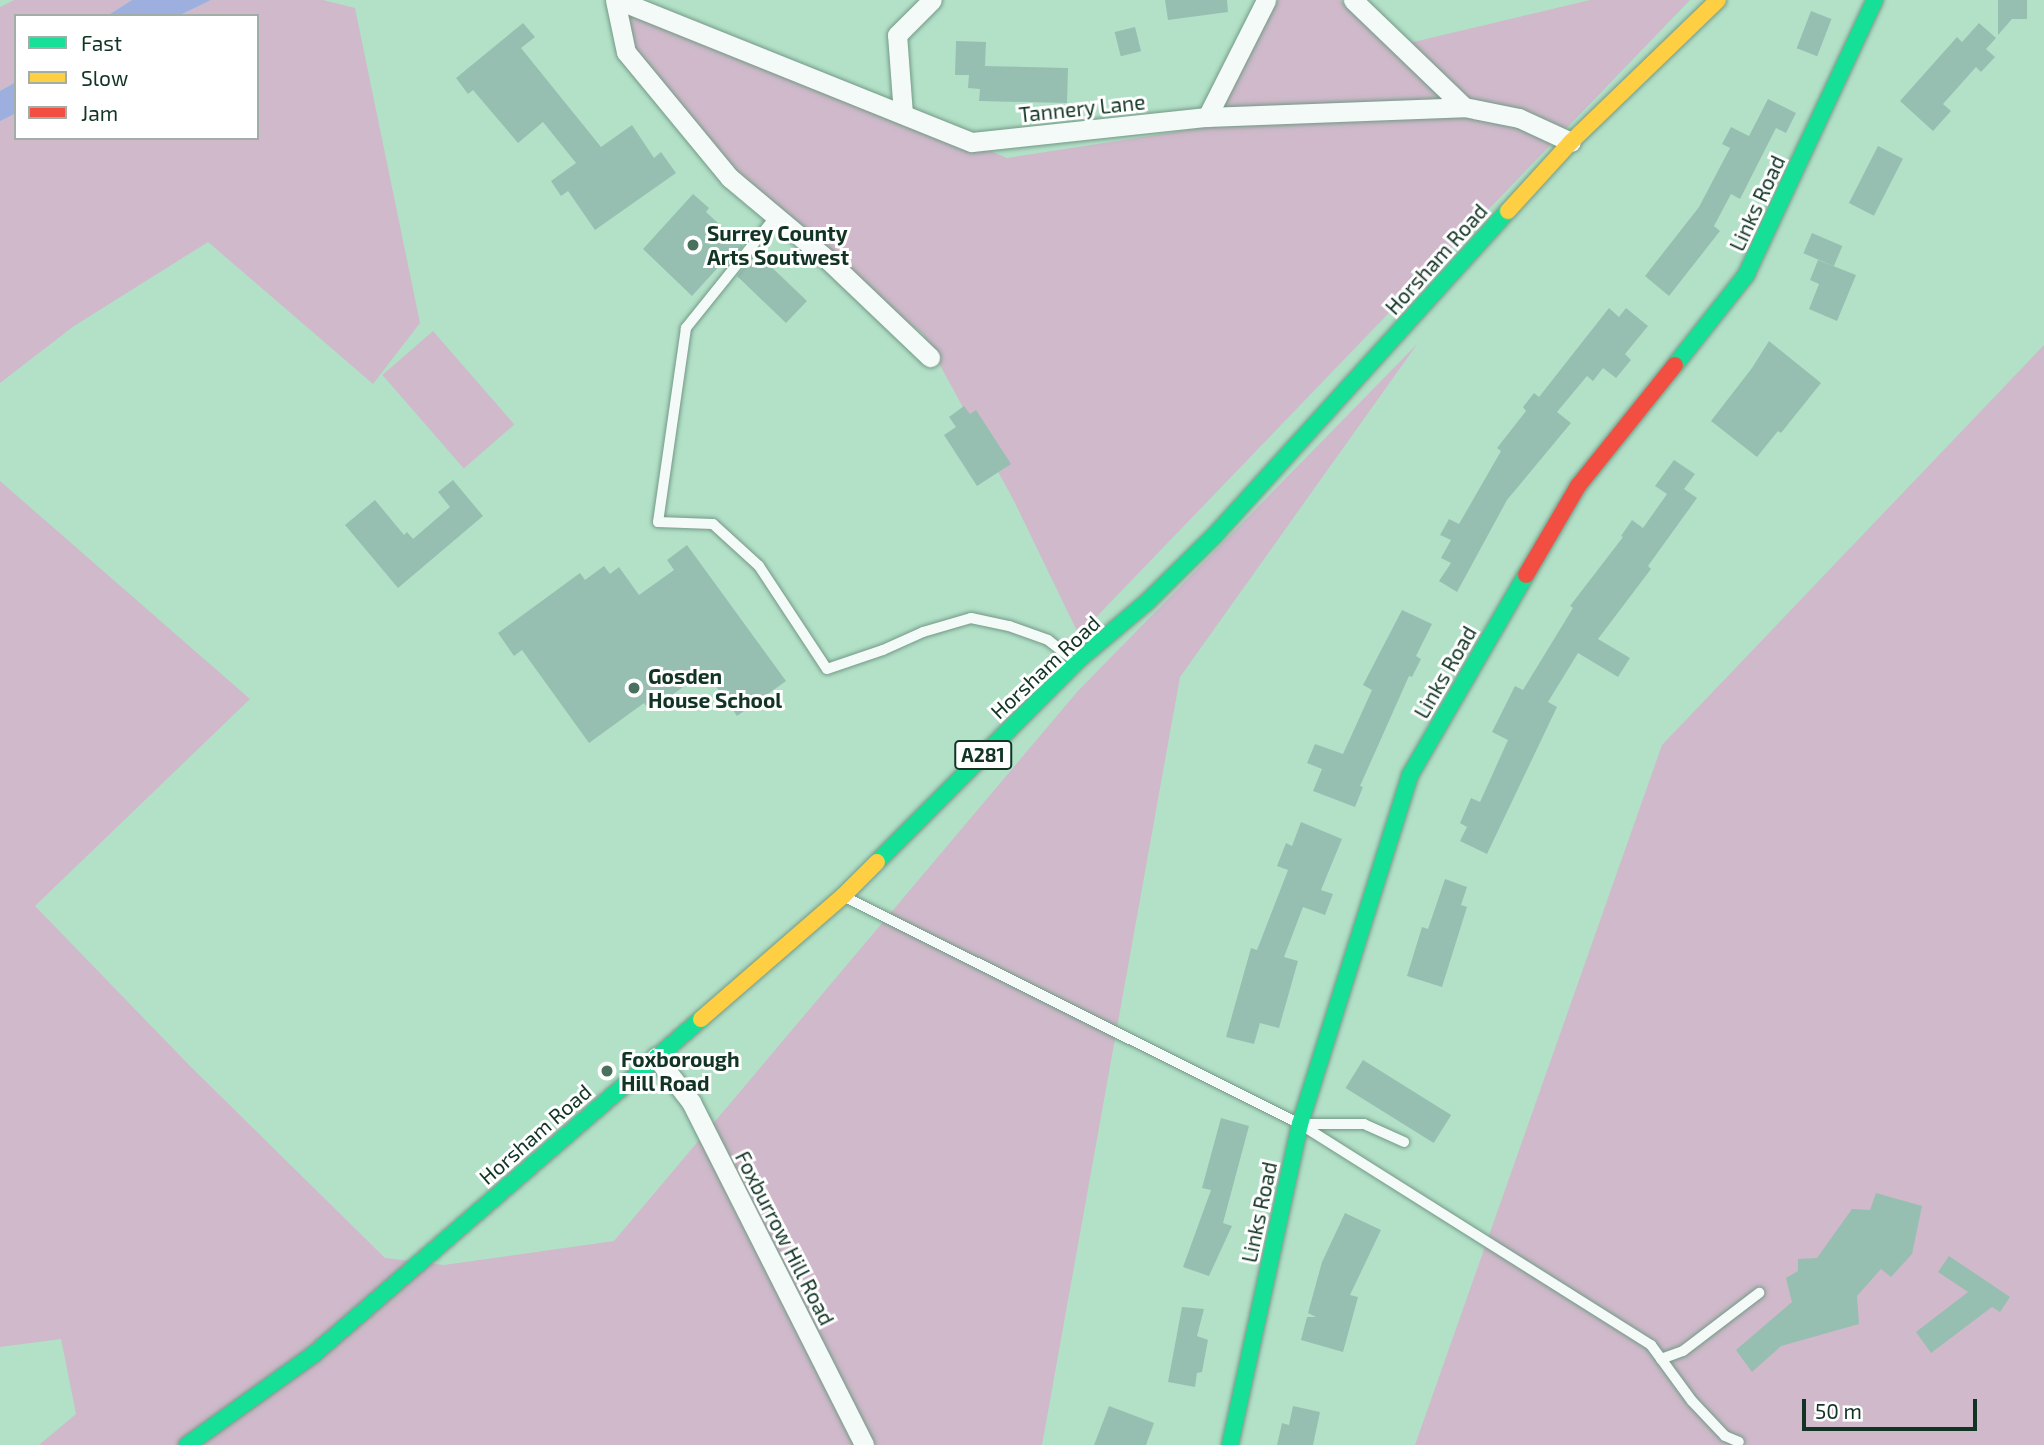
<!DOCTYPE html>
<html>
<head>
<meta charset="utf-8">
<style>
  body { margin:0 }
  #map { position:relative; width:2044px; height:1445px; overflow:hidden; background:#b3e1c8; font-family:"Exo 2",sans-serif }
  div>[style] { position:absolute }
  .green>* { inset:0; background:#cfb9ca; transform-origin:0 0 }
  .water>* { inset:0; background:#9dafde }
  .building>* { inset:0; background:#96bfb1; transform-origin:0 0 }
  .roads { filter:drop-shadow(0 0 2px #749987) drop-shadow(0 0 2px #749987) }
  .lane>* { height:10px; margin:-5px; padding:0 5px; transform-origin:5px; border-radius:5px; background:#f4faf7 }
  .street>* { height:19px; margin:-9.5px; padding:0 9.5px; transform-origin:9.5px; border-radius:9.5px; background:#f4faf7 }
  .fast>* { height:16px; margin:-8px; padding:0 8px; transform-origin:8px; border-radius:8px; background:#16e098 }
  .slow>* { height:16px; margin:-8px; padding:0 8px; transform-origin:8px; border-radius:8px; background:#ffcf43 }
  .jam>* { height:16px; margin:-8px; padding:0 8px; transform-origin:8px; border-radius:8px; background:#f24e42 }
  .dots>* { width:19px; height:19px; translate:-50% -50%; box-sizing:border-box; border:4px solid #fff; border-radius:50% }
  span { translate:-50% -50%; white-space:nowrap; text-align:center; line-height:1.15; -webkit-text-stroke:6px #fff; paint-order:stroke }
  .shield-label span { padding:2px 5px; background:#fff; border:2px solid; border-radius:5px; -webkit-text-stroke-width:0 }
  .shield-label { font-size:19px; color:#113424; font-weight:700 }
  .street-label { font-size:21px; color:#113424 }
  .poi-label { font-size:21px; color:#113424; font-weight:700 }
  .left { translate:0 -50%; text-align:left }
  .legend { position:absolute; left:14px; top:14px; width:245px; height:126px; box-sizing:border-box; background:#fff; border:2px solid #a0aea7; margin:0; padding:9px 12px; list-style:none; font-size:21px; color:#113424 }
  .legend li { display:flex; align-items:center; gap:14px; height:35px }
  .legend b { width:35px; border:2px solid #a0aea7 }
  .scale { position:absolute; left:1802px; top:1399px; width:175px; height:32px; box-sizing:border-box; border:4px solid #113424; border-top:0; padding-left:9px; font-size:21px; line-height:24px; white-space:nowrap; color:#113424; -webkit-text-stroke:5px #fff; paint-order:stroke }
</style>
</head>
<body>
<div id="map">
  <div class="green">
    <i style="clip-path:polygon(14px 0,132px 0,107px 16px,16px 16px,16px 82px,0 91px,0 7px)"></i>
    <i style="clip-path:polygon(211px 0,323px 0,355px 8px,420px 323px,373px 384px,208px 242px,74px 326px,0 383px,0 115px,16px 106px,16px 138px,257px 138px,257px 16px,178px 16px)"></i>
    <i style="clip-path:polygon(612px 0,637px 0,1007px 158px,1208px 127px,1278px 0,1340px 0,1401px 45px,1590px 0,1690px 0,1079px 635px,1014px 501px,923px 334px,754px 204px,617px 54px)"></i>
    <i style="left:433px;top:331px;width:124px;height:67px;rotate:49deg"></i>
    <i style="clip-path:polygon(1418px 343px,1180px 677px,1042px 1445px,39px 1445px,76px 1414px,61px 1339px,0 1347px,0 481px,250px 699px,35px 906px,188px 1064px,385px 1258px,444px 1265px,614px 1241px,1077px 692px)"></i>
    <i style="clip-path:polygon(2044px 345px,2044px 1445px,1415px 1445px,1662px 745px)"></i>
  </div>
  <div class="water">
    <i style="clip-path:polygon(132px 0,211px 0,178px 16px,107px 16px)"></i>
    <i style="clip-path:polygon(16px 82px,16px 113px,0 121px,0 91px)"></i>
  </div>
  <div class="building">
    <i style="clip-path:polygon(1165px 0,1227px 0,1228px 12px,1168px 20px)"></i>
    <i style="clip-path:polygon(1998px 0,2027px 0,2027px 19px,2012px 19px,1998px 35px)"></i>
    <i style="left:1811px;top:11px;width:22px;height:40px;rotate:21deg"></i>
    <i style="clip-path:polygon(523px 23px,535px 37px,521px 48px,601px 147px,632px 125px,654px 158px,661px 152px,676px 173px,595px 230px,568px 191px,561px 196px,551px 181px,576px 163px,543px 122px,518px 143px,473px 90px,468px 94px,456px 78px)"></i>
    <i style="clip-path:polygon(1979px 23px,1996px 38px,1986px 49px,1995px 57px,1981px 72px,1976px 67px,1943px 104px,1951px 111px,1933px 131px,1900px 101px,1957px 37px,1962px 42px)"></i>
    <i style="left:1135px;top:27px;width:25px;height:21px;rotate:76deg"></i>
    <i style="clip-path:polygon(956px 41px,986px 42px,985px 66px,1068px 68px,1067px 103px,979px 101px,980px 89px,968px 88px,969px 75px,955px 75px)"></i>
    <i style="clip-path:polygon(1768px 99px,1796px 113px,1786px 133px,1776px 128px,1740px 199px,1731px 194px,1714px 226px,1720px 231px,1669px 296px,1645px 276px,1699px 207px,1730px 148px,1722px 144px,1731px 127px,1749px 136px)"></i>
    <i style="left:1878px;top:146px;width:28px;height:64px;rotate:27deg"></i>
    <i style="clip-path:polygon(693px 194px,709px 208px,706px 212px,743px 246px,727px 266px,723px 262px,692px 296px,643px 249px)"></i>
    <i style="left:1812px;top:233px;width:33px;height:22px;rotate:23deg"></i>
    <i style="clip-path:polygon(759px 255px,807px 301px,786px 323px,737px 276px,754px 256px,756px 258px)"></i>
    <i style="clip-path:polygon(1818px 260px,1856px 275px,1837px 321px,1809px 309px,1819px 284px,1810px 280px)"></i>
    <i style="clip-path:polygon(1609px 308px,1619px 317px,1626px 308px,1648px 326px,1625px 354px,1631px 360px,1616px 378px,1603px 368px,1593px 381px,1587px 376px,1557px 412px,1571px 423px,1507px 500px,1457px 592px,1439px 581px,1451px 563px,1441px 558px,1451px 540px,1440px 535px,1449px 519px,1459px 524px,1501px 451px,1497px 448px,1526px 411px,1523px 407px,1534px 393px,1539px 397px)"></i>
    <i style="clip-path:polygon(1769px 341px,1821px 383px,1781px 433px,1778px 431px,1757px 457px,1711px 421px,1752px 368px)"></i>
    <i style="clip-path:polygon(964px 406px,970px 414px,976px 410px,1011px 464px,977px 486px,944px 435px,956px 427px,949px 417px)"></i>
    <i style="clip-path:polygon(1674px 460px,1695px 474px,1684px 489px,1697px 498px,1648px 566px,1651px 569px,1598px 639px,1630px 658px,1618px 677px,1578px 653px,1548px 702px,1557px 707px,1487px 854px,1460px 841px,1467px 827px,1460px 823px,1471px 798px,1480px 802px,1508px 740px,1492px 732px,1515px 686px,1523px 690px,1573px 608px,1570px 606px,1623px 537px,1621px 536px,1632px 520px,1643px 528px,1667px 494px,1655px 486px)"></i>
    <i style="clip-path:polygon(453px 480px,483px 516px,398px 588px,345px 525px,375px 500px,404px 535px,407px 532px,413px 539px,450px 507px,438px 492px)"></i>
    <i style="clip-path:polygon(687px 545px,786px 681px,737px 716px,705px 671px,650px 711px,644px 703px,589px 743px,522px 650px,514px 656px,498px 633px,580px 573px,585px 580px,604px 566px,610px 574px,619px 567px,639px 595px,674px 570px,667px 560px)"></i>
    <i style="clip-path:polygon(1402px 610px,1432px 624px,1416px 656px,1421px 659px,1412px 677px,1409px 676px,1360px 786px,1363px 787px,1355px 807px,1313px 791px,1322px 769px,1307px 763px,1315px 744px,1343px 754px,1372px 690px,1363px 685px)"></i>
    <i style="clip-path:polygon(1301px 822px,1342px 839px,1321px 890px,1333px 894px,1325px 915px,1303px 907px,1284px 957px,1298px 961px,1279px 1028px,1260px 1023px,1254px 1044px,1226px 1037px,1251px 948px,1257px 950px,1288px 870px,1277px 866px,1286px 843px,1292px 846px)"></i>
    <i style="clip-path:polygon(1445px 879px,1467px 887px,1461px 905px,1467px 907px,1442px 987px,1407px 976px,1422px 927px,1428px 929px)"></i>
    <i style="left:1363px;top:1060px;width:104px;height:33px;rotate:32deg"></i>
    <i style="clip-path:polygon(1221px 1118px,1249px 1126px,1223px 1223px,1232px 1226px,1209px 1276px,1183px 1267px,1211px 1190px,1202px 1188px)"></i>
    <i style="clip-path:polygon(1876px 1193px,1922px 1206px,1912px 1254px,1891px 1277px,1881px 1269px,1857px 1296px,1859px 1324px,1781px 1346px,1752px 1372px,1736px 1350px,1792px 1302px,1786px 1278px,1798px 1271px,1798px 1259px,1817px 1258px,1852px 1209px,1870px 1210px)"></i>
    <i style="clip-path:polygon(1345px 1213px,1381px 1230px,1350px 1295px,1358px 1297px,1343px 1352px,1301px 1340px,1307px 1317px,1316px 1317px,1308px 1313px,1322px 1262px)"></i>
    <i style="clip-path:polygon(1949px 1256px,2010px 1297px,2000px 1312px,1992px 1307px,1931px 1353px,1916px 1332px,1968px 1292px,1938px 1272px)"></i>
    <i style="clip-path:polygon(1182px 1307px,1204px 1309px,1197px 1336px,1208px 1340px,1202px 1372px,1197px 1373px,1195px 1387px,1168px 1382px)"></i>
    <i style="clip-path:polygon(1109px 1406px,1154px 1423px,1146px 1445px,1094px 1445px)"></i>
    <i style="clip-path:polygon(1293px 1406px,1320px 1412px,1313px 1445px,1277px 1445px,1282px 1423px,1289px 1425px)"></i>
  </div>
  <div class="roads">
    <div class="lane">
      <i style="left:776px;top:216px;width:144px;rotate:128.8deg"></i>
      <i style="left:686px;top:328px;width:196px;rotate:98.2deg"></i>
      <i style="left:658px;top:522px;width:55px;rotate:2.1deg"></i>
      <i style="left:713px;top:524px;width:62px;rotate:42.4deg"></i>
      <i style="left:759px;top:566px;width:123px;rotate:56.6deg"></i>
      <i style="left:827px;top:669px;width:59px;rotate:-18.7deg"></i>
      <i style="left:883px;top:650px;width:44px;rotate:-24.2deg"></i>
      <i style="left:923px;top:632px;width:50px;rotate:-16.3deg"></i>
      <i style="left:971px;top:618px;width:39px;rotate:12deg"></i>
      <i style="left:1009px;top:626px;width:41px;rotate:19.7deg"></i>
      <i style="left:1048px;top:640px;width:33px;rotate:38deg"></i>
      <i style="left:847px;top:898px;width:506px;rotate:26.51deg"></i>
      <i style="left:1300px;top:1124px;width:415px;rotate:32.2deg"></i>
      <i style="left:1651px;top:1345px;width:69px;rotate:53.8deg"></i>
      <i style="left:1692px;top:1401px;width:48px;rotate:46.7deg"></i>
      <i style="left:1725px;top:1436px;width:15px;rotate:23deg"></i>
      <i style="left:1304px;top:1124px;width:60px"></i>
      <i style="left:1364px;top:1124px;width:44px;rotate:24.2deg"></i>
      <i style="left:1661px;top:1359px;width:23px;rotate:-20deg"></i>
      <i style="left:1683px;top:1351px;width:96px;rotate:-37.3deg"></i>
    </div>
    <div class="street">
      <i style="left:615px;top:0;width:53px;rotate:78.1deg"></i>
      <i style="left:626px;top:52px;width:163px;rotate:50.5deg"></i>
      <i style="left:730px;top:178px;width:128px;rotate:39.9deg"></i>
      <i style="left:828px;top:260px;width:141px;rotate:43.6deg"></i>
      <i style="left:618px;top:0;width:381px;rotate:21.9deg"></i>
      <i style="left:972px;top:142px;width:236px;rotate:-6.1deg"></i>
      <i style="left:1207px;top:117px;width:257px;rotate:-2.2deg"></i>
      <i style="left:1464px;top:107px;width:56px;rotate:11.3deg"></i>
      <i style="left:1519px;top:118px;width:57px;rotate:24.8deg"></i>
      <i style="left:1353px;top:0;width:154px;rotate:43.9deg"></i>
      <i style="left:903px;top:114px;width:79px;rotate:-94.3deg"></i>
      <i style="left:897px;top:35px;width:49px;rotate:-45deg"></i>
      <i style="left:1207px;top:117px;width:131px;rotate:-63.2deg"></i>
      <i style="left:656px;top:1057px;width:57px;rotate:52.1deg"></i>
      <i style="left:691px;top:1102px;width:384px;rotate:63.2deg"></i>
    </div>
    <div class="fast">
      <i style="left:1675px;top:365px;width:115px;rotate:-51.7deg"></i>
      <i style="left:1746px;top:275px;width:304px;rotate:-64.9deg"></i>
      <i style="left:877px;top:862px;width:282px;rotate:-45.1deg"></i>
      <i style="left:1076px;top:662px;width:93px;rotate:-40.2deg"></i>
      <i style="left:1147px;top:602px;width:95px;rotate:-44.6deg"></i>
      <i style="left:1215px;top:535px;width:437px;rotate:-47.9deg"></i>
      <i style="left:187px;top:1445px;width:156px;rotate:-35.6deg"></i>
      <i style="left:314px;top:1354px;width:512px;rotate:-40.88deg"></i>
      <i style="left:1230px;top:1445px;width:329px;rotate:-77.7deg"></i>
      <i style="left:1300px;top:1124px;width:366px;rotate:-72.5deg"></i>
      <i style="left:1410px;top:775px;width:231px;rotate:-59.9deg"></i>
    </div>
    <div class="slow">
      <i style="left:1508px;top:211px;width:93px;rotate:-47.6deg"></i>
      <i style="left:1571px;top:142px;width:204px;rotate:-44deg"></i>
      <i style="left:701px;top:1019px;width:188px;rotate:-40.9deg"></i>
      <i style="left:843px;top:896px;width:48px;rotate:-45deg"></i>
    </div>
    <div class="jam">
      <i style="left:1526px;top:575px;width:103px;rotate:-59.7deg"></i>
      <i style="left:1578px;top:486px;width:155px;rotate:-51.3deg"></i>
    </div>
  </div>
  <div class="dots">
    <i style="left:693px;top:245px;background:#4a715d"></i>
    <i style="left:634px;top:688px;background:#4a715d"></i>
    <i style="left:607px;top:1071px;background:#4a715d"></i>
  </div>
  <div class="shield-label">
    <span style="left:983px;top:755px">A281</span>
  </div>
  <div class="street-label">
    <span style="left:1082px;top:108px;rotate:-6deg">Tannery Lane</span>
    <span style="left:1757px;top:203px;rotate:-65deg">Links Road</span>
    <span style="left:1436px;top:259px;rotate:-48deg">Horsham Road</span>
    <span style="left:1045px;top:667px;rotate:-43deg">Horsham Road</span>
    <span style="left:1445px;top:672px;rotate:-60deg">Links Road</span>
    <span style="left:535px;top:1134px;rotate:-41deg">Horsham Road</span>
    <span style="left:1259px;top:1212px;rotate:-78deg">Links Road</span>
    <span style="left:785px;top:1238px;rotate:63deg">Foxburrow Hill Road</span>
  </div>
  <div class="poi-label">
    <span class="left" style="left:707px;top:245px">Surrey County<br>Arts Soutwest</span>
    <span class="left" style="left:648px;top:688px">Gosden<br>House School</span>
    <span class="left" style="left:621px;top:1071px">Foxborough<br>Hill Road</span>
  </div>
  <ul class="legend">
  <li><b style="height:9px;background:#16e098"></b>Fast</li>
  <li><b style="height:9px;background:#ffcf43"></b>Slow</li>
  <li><b style="height:9px;background:#f24e42"></b>Jam</li>
  </ul>
  <div class="scale">50 m</div>
</div>
</body>
</html>
